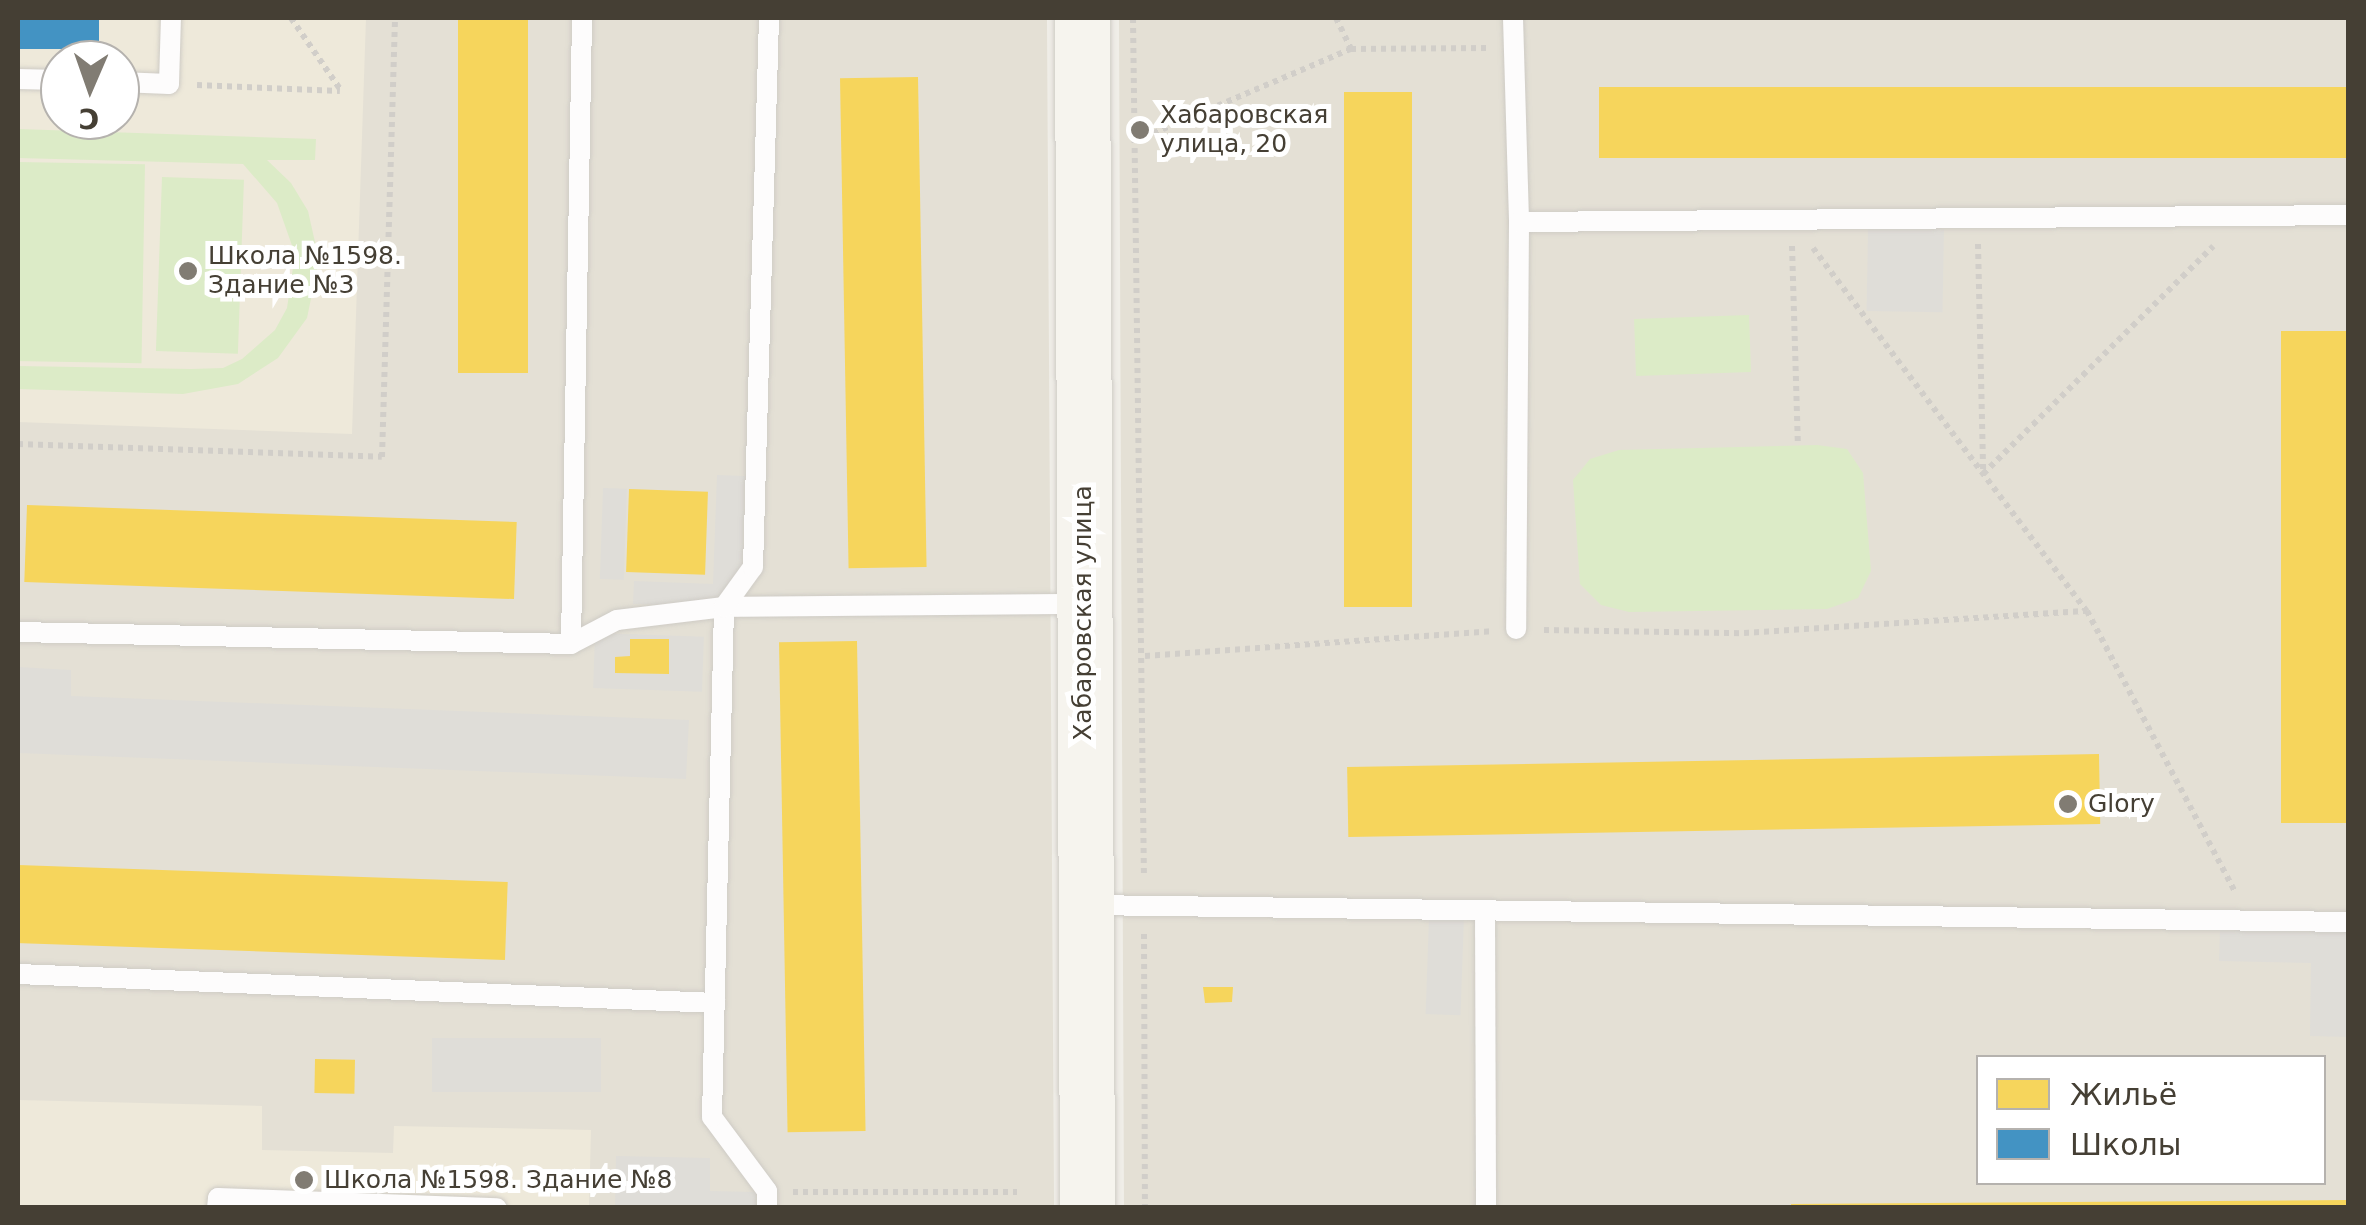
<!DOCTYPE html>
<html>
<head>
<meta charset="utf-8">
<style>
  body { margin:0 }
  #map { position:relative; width:2366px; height:1225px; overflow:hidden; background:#f0eee8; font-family:"DejaVu Sans",sans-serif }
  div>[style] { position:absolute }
  .residential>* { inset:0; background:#e4e0d5 }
  .education>* { inset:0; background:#eee9da }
  .green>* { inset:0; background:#dcebc7; transform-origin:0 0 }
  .parking>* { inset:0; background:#dfddd8; transform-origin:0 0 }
  .homes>* { inset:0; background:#f6d55c; transform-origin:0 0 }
  .schools>* { inset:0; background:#4393c3; transform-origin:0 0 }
  .path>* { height:6px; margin-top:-3px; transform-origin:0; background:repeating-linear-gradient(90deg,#d1cec9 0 5px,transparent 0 10px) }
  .roads { filter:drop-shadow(0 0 2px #cecbc5) drop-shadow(0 0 2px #cecbc5) }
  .lane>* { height:20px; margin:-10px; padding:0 10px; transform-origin:10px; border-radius:10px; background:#fdfcfc }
  .secondary>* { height:55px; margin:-27.5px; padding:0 27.5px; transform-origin:27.5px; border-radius:27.5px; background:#f6f4ee }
  .dots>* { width:28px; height:28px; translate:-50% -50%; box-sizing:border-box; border:5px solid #fff; border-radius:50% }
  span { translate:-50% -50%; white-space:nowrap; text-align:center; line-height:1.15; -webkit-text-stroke:10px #fff; paint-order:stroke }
  .poi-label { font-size:25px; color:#453f34 }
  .left { translate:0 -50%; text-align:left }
  .street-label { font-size:25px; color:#453f34 }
  .frame { position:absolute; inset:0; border:20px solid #453f34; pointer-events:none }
  .legend { position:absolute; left:1976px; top:1055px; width:350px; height:130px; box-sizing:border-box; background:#fff; border:2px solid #b5b2ae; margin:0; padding:12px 18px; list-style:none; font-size:30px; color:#453f34 }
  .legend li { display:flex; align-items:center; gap:20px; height:50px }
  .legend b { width:50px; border:2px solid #b5b2ae }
  .north { position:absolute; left:40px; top:40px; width:100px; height:100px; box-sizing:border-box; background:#fff; border:2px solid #b5b2ae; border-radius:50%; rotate:182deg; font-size:28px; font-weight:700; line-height:40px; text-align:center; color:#453f34 }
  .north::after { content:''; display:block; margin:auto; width:35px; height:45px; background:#817c73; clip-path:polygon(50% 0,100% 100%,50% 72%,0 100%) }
</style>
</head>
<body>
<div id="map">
  <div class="residential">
    <i style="clip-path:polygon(evenodd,18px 18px,1047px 18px,1054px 1207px,18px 1207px,18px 18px,60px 60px,120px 60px,120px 120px,60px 120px,60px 60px)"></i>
    <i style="clip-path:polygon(evenodd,1119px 18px,2348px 18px,2348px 1207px,1124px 1207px,1119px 18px,1978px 1058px,2324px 1058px,2324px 1182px,1978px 1182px,1978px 1058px)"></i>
  </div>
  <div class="education">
    <i style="clip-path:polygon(evenodd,18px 18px,366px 18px,352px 434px,18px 422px,18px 18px,60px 60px,120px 60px,120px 120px,60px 120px,60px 60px)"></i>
    <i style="clip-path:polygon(18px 1100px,262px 1106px,262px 1150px,393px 1153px,394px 1126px,591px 1130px,589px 1207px,18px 1208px)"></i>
  </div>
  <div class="green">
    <i style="clip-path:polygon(18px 129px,316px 139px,315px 160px,267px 160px,291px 183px,308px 211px,319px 260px,307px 318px,278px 358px,238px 384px,183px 394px,18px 389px,18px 366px,191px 369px,223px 368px,242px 359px,275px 330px,287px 308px,295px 254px,277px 203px,243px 164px,18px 158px)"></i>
    <i style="left:18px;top:162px;width:127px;height:199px;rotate:1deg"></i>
    <i style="left:162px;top:177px;width:82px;height:174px;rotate:2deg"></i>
    <i style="left:1749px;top:315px;width:57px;height:115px;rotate:88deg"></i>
    <i style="clip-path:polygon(1817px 445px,1847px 449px,1863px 473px,1871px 571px,1858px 598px,1827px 609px,1629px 612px,1601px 605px,1580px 584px,1573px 480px,1590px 459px,1619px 450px)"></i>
  </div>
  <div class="parking">
    <i style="left:1868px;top:228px;width:76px;height:83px;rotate:1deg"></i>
    <i style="clip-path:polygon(717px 475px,745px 476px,741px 607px,633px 604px,634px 581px,713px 584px)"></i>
    <i style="left:603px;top:488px;width:24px;height:91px;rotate:2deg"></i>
    <i style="left:595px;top:633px;width:109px;height:55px;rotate:2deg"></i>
    <i style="clip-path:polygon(18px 667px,71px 670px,71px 696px,689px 720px,686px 779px,18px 753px)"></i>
    <i style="left:1429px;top:916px;width:35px;height:98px;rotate:2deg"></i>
    <i style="clip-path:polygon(2220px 930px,2348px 932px,2348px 1037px,2310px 1036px,2311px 963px,2219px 961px)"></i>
    <i style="left:432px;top:1038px;width:169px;height:54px"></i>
    <i style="clip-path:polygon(616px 1156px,710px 1158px,710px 1191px,756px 1192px,756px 1207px,615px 1208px)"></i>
  </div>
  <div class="homes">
    <i style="left:458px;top:18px;width:70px;height:355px"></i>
    <i style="left:918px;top:77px;width:490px;height:78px;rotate:89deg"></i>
    <i style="left:2348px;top:87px;width:71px;height:749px;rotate:90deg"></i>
    <i style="left:1344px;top:92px;width:68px;height:515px"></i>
    <i style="left:2348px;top:331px;width:492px;height:67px;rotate:90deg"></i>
    <i style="left:629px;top:489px;width:79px;height:83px;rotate:2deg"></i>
    <i style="left:27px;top:505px;width:490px;height:77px;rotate:2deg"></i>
    <i style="clip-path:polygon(630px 639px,669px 639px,669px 674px,615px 673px,615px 657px,630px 656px)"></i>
    <i style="left:857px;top:641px;width:490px;height:78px;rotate:89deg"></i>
    <i style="left:2099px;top:754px;width:70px;height:752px;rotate:89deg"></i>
    <i style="left:18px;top:865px;width:490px;height:78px;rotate:2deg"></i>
    <i style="clip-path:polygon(1203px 987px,1233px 987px,1232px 1002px,1205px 1003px)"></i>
    <i style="left:315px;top:1059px;width:40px;height:34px;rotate:1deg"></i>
    <i style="clip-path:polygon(2348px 1200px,2348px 1208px,1791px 1208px,1791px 1204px)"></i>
  </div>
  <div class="schools">
    <i style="left:18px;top:18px;width:81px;height:31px"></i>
  </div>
  <div class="path">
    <i style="left:291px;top:18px;width:86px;rotate:55.4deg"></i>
    <i style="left:1133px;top:18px;width:858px;rotate:89.27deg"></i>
    <i style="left:1336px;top:18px;width:34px;rotate:64deg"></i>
    <i style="left:1351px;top:49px;width:137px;rotate:-0.4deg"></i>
    <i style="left:197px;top:85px;width:143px;rotate:2.4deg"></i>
    <i style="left:1135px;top:141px;width:235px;rotate:-23.1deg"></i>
    <i style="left:1978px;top:244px;width:228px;rotate:88.7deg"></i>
    <i style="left:1792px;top:246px;width:200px;rotate:88.3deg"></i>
    <i style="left:1813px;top:248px;width:455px;rotate:53deg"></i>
    <i style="left:2087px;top:611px;width:318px;rotate:62.2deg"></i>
    <i style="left:18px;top:444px;width:364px;rotate:2deg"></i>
    <i style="left:382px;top:457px;width:439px;rotate:-88.3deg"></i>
    <i style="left:1983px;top:474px;width:324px;rotate:-44.7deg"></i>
    <i style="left:1544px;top:630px;width:200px;rotate:0.9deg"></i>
    <i style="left:1744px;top:633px;width:344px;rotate:-3.7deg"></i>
    <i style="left:1145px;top:656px;width:347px;rotate:-4.1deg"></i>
    <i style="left:1144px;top:934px;width:274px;rotate:89.8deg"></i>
    <i style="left:793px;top:1192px;width:224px"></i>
  </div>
  <div class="roads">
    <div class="lane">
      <i style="left:582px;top:18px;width:626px;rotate:91.01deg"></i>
      <i style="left:571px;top:644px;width:52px;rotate:-27.6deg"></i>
      <i style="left:617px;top:620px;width:108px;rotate:-6.9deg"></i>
      <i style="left:724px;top:607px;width:357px;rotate:-0.5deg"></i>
      <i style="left:1513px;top:18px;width:204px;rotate:88.3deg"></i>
      <i style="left:1519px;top:222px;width:407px;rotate:90.4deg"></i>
      <i style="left:18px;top:79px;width:42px;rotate:1.4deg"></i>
      <i style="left:120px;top:82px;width:49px;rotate:2.3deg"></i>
      <i style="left:169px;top:84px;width:66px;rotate:-88.3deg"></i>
      <i style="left:1519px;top:222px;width:829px;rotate:-0.48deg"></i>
      <i style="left:18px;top:632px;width:553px;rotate:1.24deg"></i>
      <i style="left:1086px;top:905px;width:1262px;rotate:0.77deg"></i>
      <i style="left:1485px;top:910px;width:298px;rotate:89.8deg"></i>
      <i style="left:18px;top:974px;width:698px;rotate:2.38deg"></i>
      <i style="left:217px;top:1208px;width:10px;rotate:-84deg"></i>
      <i style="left:218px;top:1198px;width:279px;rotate:2.1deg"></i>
      <i style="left:767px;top:1208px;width:17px;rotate:-90deg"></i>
      <i style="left:767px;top:1191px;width:92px;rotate:-126.6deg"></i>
      <i style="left:712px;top:1117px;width:510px;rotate:-88.65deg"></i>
      <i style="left:724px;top:607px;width:49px;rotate:-54.1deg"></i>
      <i style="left:753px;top:567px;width:549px;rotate:-88.33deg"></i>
    </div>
    <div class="secondary">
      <i style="left:1082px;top:18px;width:1190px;rotate:89.76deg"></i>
    </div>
  </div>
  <div class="dots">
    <i style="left:1140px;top:130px;background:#817c73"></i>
    <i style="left:188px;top:271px;background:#817c73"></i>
    <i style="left:2068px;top:804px;background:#817c73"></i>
    <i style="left:304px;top:1180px;background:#817c73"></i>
  </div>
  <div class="poi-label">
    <span class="left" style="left:1160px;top:130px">Хабаровская<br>улица, 20</span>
    <span class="left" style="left:208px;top:271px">Школа №1598.<br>Здание №3</span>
    <span class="left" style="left:2088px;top:804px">Glory</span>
    <span class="left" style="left:324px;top:1180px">Школа №1598. Здание №8</span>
  </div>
  <div class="street-label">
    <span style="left:1083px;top:613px;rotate:-90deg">Хабаровская улица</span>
  </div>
  <div class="frame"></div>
  <ul class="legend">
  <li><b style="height:28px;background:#f6d55c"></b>Жильё</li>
  <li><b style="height:28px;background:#4393c3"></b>Школы</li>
  </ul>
  <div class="north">С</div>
</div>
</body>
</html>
